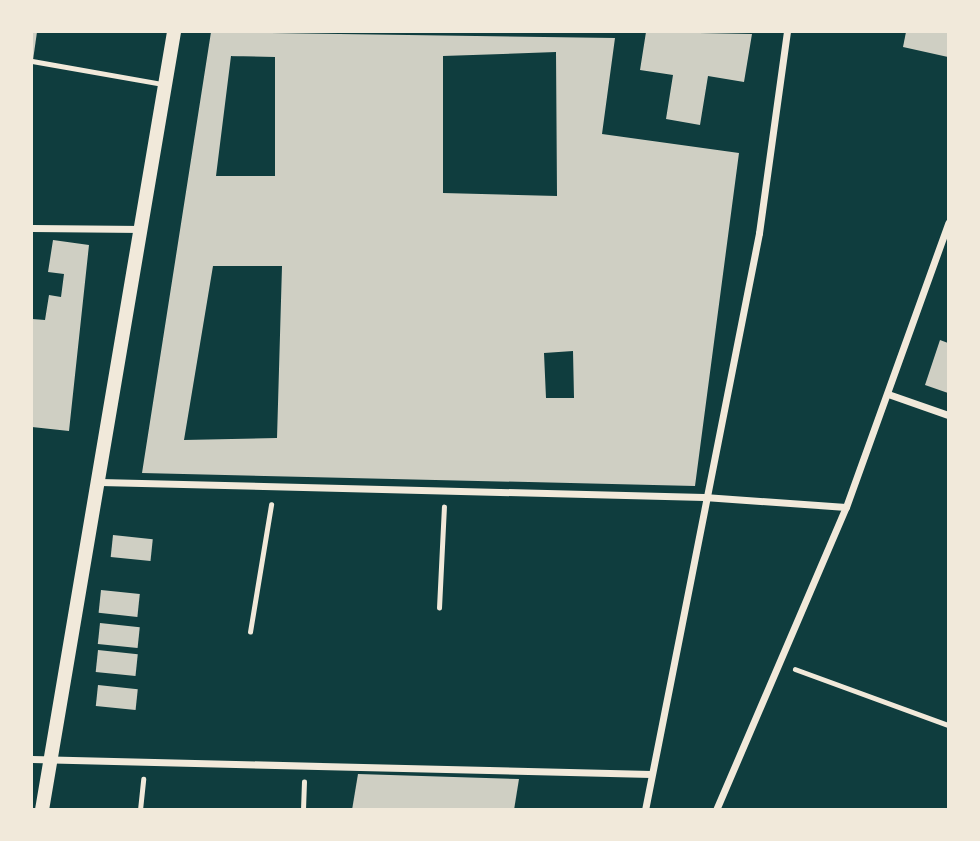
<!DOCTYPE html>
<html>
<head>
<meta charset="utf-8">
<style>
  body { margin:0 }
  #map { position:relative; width:980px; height:841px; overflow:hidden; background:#0f3d3e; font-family:"Titillium Web",sans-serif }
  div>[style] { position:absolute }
  .building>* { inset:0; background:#cfcfc3; transform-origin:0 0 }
  .path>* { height:4.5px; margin:-2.25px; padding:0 2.25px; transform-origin:2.25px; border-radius:2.25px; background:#f1e9da }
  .service>* { height:5px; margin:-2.5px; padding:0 2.5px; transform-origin:2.5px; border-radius:2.5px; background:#f1e9da }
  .minor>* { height:7px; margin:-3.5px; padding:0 3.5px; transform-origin:3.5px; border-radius:3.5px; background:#f1e9da }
  .secondary>* { height:14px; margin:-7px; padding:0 7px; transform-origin:7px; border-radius:7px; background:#f1e9da }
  span { translate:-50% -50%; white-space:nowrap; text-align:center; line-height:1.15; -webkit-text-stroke:5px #f1e9da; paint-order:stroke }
  .frame { position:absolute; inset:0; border:33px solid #f1e9da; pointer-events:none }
</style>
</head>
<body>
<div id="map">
  <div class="building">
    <i style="clip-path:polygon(32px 32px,37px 32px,33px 60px,32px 60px)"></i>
    <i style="clip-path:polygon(evenodd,211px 32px,615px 38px,602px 134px,739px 153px,695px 486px,142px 473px,211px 32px,556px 52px,557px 196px,443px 193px,443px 56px,556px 52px,211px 32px,231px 56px,275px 57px,275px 176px,216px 176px,231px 56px,211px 32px,213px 266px,282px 266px,277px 438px,184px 440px,213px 266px,211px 32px,573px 351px,574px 398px,546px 398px,544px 353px,573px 351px)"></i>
    <i style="clip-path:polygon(646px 32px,752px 34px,744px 82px,708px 76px,700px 125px,666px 119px,673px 75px,640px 70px)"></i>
    <i style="clip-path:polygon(906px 32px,948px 32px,948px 57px,903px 47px)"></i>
    <i style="clip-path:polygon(53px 240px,89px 245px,69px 431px,32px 427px,32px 319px,45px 320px,49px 295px,61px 297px,64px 274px,48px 272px)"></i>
    <i style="clip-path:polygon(940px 340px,948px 343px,948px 393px,925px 385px)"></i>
    <i style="left:113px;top:535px;width:40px;height:22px;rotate:6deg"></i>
    <i style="left:101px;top:590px;width:39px;height:23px;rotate:6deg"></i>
    <i style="left:100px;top:623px;width:40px;height:21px;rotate:6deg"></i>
    <i style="left:98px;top:650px;width:40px;height:22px;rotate:6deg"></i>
    <i style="left:98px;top:685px;width:40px;height:21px;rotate:6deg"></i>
    <i style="clip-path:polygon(358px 774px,519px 779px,514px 810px,352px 810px)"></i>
  </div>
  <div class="path">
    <i style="left:439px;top:608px;width:101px;rotate:-87.2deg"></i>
    <i style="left:250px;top:632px;width:129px;rotate:-80.6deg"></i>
    <i style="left:795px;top:669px;width:163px;rotate:20.1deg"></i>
    <i style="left:140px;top:810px;width:31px;rotate:-84deg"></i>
    <i style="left:303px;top:810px;width:28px;rotate:-88deg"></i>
  </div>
  <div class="service">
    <i style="left:32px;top:61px;width:133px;rotate:10deg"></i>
  </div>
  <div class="minor">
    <i style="left:32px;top:228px;width:110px;rotate:0.5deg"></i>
    <i style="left:888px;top:394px;width:64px;rotate:19.3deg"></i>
    <i style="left:100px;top:482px;width:604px;rotate:1.42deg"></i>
    <i style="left:704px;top:497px;width:142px;rotate:4deg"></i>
    <i style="left:32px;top:759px;width:619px;rotate:1.39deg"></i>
    <i style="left:645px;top:810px;width:588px;rotate:-78.82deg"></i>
    <i style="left:759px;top:233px;width:203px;rotate:-82.1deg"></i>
    <i style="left:716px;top:810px;width:330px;rotate:-66.8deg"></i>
    <i style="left:846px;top:507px;width:302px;rotate:-70.2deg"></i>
  </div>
  <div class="secondary">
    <i style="left:42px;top:810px;width:789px;rotate:-80.37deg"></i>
  </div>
  <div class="frame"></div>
</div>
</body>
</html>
